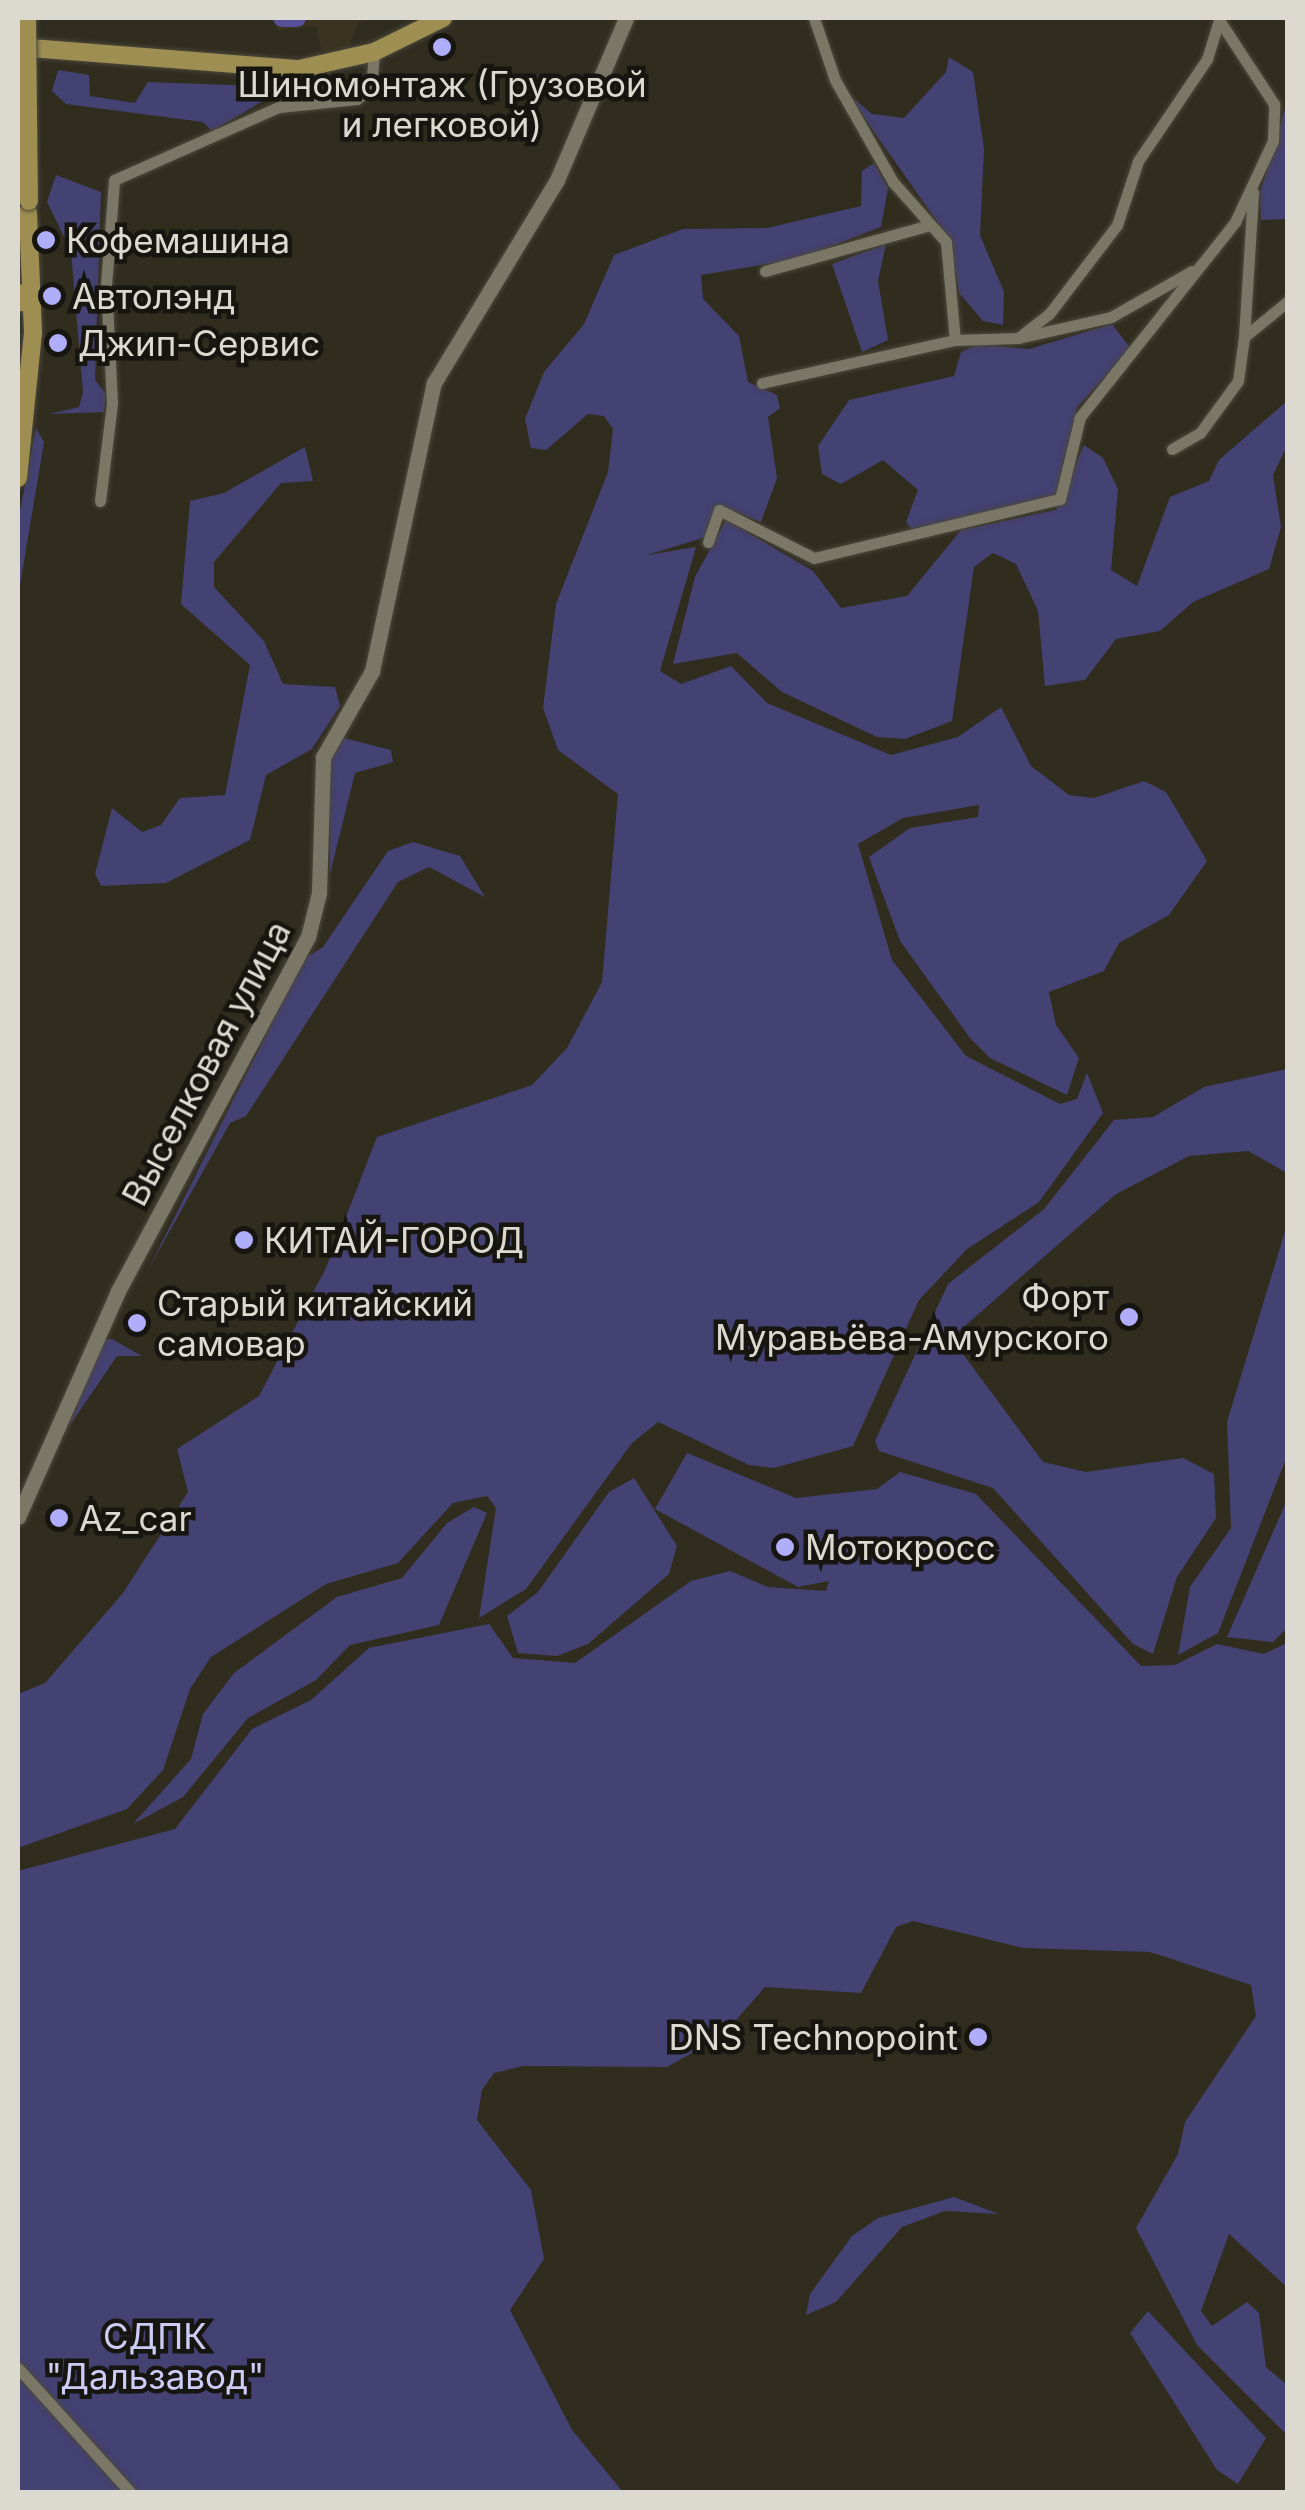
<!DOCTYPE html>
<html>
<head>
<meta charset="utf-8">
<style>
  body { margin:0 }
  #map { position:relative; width:1305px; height:2510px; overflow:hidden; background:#302d1f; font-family:Inter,sans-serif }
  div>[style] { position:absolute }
  .built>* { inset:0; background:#39331f }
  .green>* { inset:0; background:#444173 }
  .river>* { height:18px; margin:-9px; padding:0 9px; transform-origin:9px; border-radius:9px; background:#565099 }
  .roads { filter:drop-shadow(0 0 2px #4b483c) drop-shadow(0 0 2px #4b483c) }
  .street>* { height:11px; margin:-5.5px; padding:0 5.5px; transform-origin:5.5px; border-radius:5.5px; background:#7b7767 }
  .secondary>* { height:15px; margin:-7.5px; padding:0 7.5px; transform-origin:7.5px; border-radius:7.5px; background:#7b7767 }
  .primary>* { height:18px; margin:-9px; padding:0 9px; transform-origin:9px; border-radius:9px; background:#9e8e52 }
  .bridges { filter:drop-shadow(0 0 2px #4b483c) drop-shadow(0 0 2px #4b483c) }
  .primary-bridge>* { height:18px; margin:-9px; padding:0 9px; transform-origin:9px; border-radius:9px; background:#9e8e52 }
  .dots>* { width:28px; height:28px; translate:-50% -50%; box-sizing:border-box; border:5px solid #17150f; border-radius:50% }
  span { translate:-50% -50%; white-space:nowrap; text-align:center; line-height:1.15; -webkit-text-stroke:9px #17150f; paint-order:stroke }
  .poi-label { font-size:35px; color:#dcd9d1 }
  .left { translate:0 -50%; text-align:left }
  .right { translate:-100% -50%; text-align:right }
  .street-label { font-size:35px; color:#dcd9d1 }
  .park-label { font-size:35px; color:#ccccf6 }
  .frame { position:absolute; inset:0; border:20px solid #dcd9d1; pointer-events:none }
</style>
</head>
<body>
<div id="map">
  <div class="built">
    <i style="clip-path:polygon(258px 18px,373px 18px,358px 23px,349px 47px,322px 52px,316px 26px,278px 31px,275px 19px)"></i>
  </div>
  <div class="green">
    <i style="clip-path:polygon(949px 57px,973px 72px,984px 149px,980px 235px,1004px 292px,1003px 325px,983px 321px,959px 293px,950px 240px,846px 92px,872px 114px,904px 118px,946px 72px)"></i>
    <i style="clip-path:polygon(58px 70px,89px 75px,90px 96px,135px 103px,148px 82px,287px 87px,212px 131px,203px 122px,66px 104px,52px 91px)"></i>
    <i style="clip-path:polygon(1287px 102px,1287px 219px,1261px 220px,1260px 193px)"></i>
    <i style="clip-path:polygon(874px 163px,888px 188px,881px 227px,798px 259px,701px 275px,703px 299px,739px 336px,748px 382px,777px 395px,780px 408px,768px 417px,777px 478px,761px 522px,720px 506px,706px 537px,647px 555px,696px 547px,660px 671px,681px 684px,731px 666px,767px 703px,891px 755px,958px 737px,1001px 707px,1031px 766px,1069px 795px,1094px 798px,1144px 781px,1166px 792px,1207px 861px,1169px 915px,1119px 943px,1104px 971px,1049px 992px,1056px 1025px,1079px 1058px,1067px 1095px,990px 1058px,970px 1038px,900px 941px,869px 857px,910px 828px,978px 817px,979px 805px,903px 818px,858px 844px,892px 960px,966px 1056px,1060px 1104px,1077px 1099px,1087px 1073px,1103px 1113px,1039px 1202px,967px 1249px,919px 1300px,853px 1446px,774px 1468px,749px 1465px,658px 1422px,632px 1443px,526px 1589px,479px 1618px,496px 1508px,487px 1496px,453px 1503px,398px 1563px,326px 1584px,211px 1657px,190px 1689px,163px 1770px,127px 1809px,18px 1848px,18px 1694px,45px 1683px,123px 1593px,188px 1492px,177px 1449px,259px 1396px,326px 1268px,377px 1137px,532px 1085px,567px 1048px,602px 982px,618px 794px,558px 750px,543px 708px,556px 604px,608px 472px,613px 429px,604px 416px,588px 414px,546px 450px,531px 448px,525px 419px,544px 372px,584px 324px,614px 255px,683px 229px,767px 228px,861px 206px,862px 171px)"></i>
    <i style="clip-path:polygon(56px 175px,101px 192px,95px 380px,106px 394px,104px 412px,49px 414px,79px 407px,83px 392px,71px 251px,47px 202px)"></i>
    <i style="clip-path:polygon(886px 244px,878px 281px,888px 340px,862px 352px,832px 264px)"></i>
    <i style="clip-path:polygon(1112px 324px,1131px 349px,1077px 407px,1055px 497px,912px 530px,906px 522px,918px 490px,883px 460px,841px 484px,822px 474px,818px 446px,849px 400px,954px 376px,961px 352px,978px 344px,1029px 349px)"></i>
    <i style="clip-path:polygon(1287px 401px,1287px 446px,1273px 475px,1281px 527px,1269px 569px,1193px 602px,1160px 631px,1116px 639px,1085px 680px,1045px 686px,1038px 611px,1016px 564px,993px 553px,974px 567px,952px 721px,905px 739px,877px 737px,782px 692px,737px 653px,673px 664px,695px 577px,726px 520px,813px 571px,841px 608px,907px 596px,961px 530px,1056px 510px,1084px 445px,1103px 458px,1118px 489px,1111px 570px,1137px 586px,1170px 497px,1209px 481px,1219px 460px)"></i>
    <i style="clip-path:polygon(36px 428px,44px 442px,18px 597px,18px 521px)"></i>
    <i style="clip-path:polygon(305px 447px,313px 481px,281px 483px,214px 562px,214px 587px,264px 641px,283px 684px,335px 687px,340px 706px,312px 749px,266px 775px,250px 840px,166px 883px,101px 886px,95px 874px,112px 808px,142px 832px,161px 825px,180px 798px,225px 795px,250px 665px,181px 604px,190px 501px,224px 493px)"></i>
    <i style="clip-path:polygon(344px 738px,391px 750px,393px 762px,355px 773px,330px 874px,330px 760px)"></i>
    <i style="clip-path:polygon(413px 842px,460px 856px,485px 897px,429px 867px,398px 882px,246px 1116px,230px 1123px,148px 1270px,304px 959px,323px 947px,388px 851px)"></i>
    <i style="clip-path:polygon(1287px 1069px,1287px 1173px,1248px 1151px,1189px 1156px,1116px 1194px,951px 1338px,1043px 1462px,1086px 1472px,1183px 1458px,1214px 1474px,1216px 1518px,1177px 1577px,1153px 1654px,1133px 1644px,993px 1488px,879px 1451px,875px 1441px,948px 1284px,1044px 1209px,1114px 1120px,1153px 1117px,1204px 1087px)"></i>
    <i style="clip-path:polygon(1287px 1225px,1287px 1456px,1218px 1633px,1178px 1655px,1190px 1587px,1231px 1528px,1227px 1422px)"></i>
    <i style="clip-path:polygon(112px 1339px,142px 1356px,117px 1356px,68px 1428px,103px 1340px)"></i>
    <i style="clip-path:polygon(687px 1453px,796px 1498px,877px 1489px,900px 1472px,976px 1494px,1141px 1666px,1175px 1665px,1217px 1644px,1264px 1654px,1287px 1643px,1287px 2287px,1229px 2234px,1201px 2311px,1212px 2326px,1247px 2302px,1259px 2313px,1266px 2367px,1287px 2385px,1287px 2435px,1197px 2345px,1136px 2228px,1178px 2154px,1185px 2122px,1256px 2016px,1251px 1985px,1150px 1952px,1023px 1948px,913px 1921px,896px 1927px,861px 1993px,765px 1987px,722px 2036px,667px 2067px,523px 2066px,494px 2073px,482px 2090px,477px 2120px,531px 2190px,544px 2259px,510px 2310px,572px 2430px,623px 2492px,18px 2492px,18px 1871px,175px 1829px,252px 1729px,311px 1700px,369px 1648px,489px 1624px,513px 1658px,575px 1663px,691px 1581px,730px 1571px,768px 1587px,826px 1591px,829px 1581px,798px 1587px,655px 1509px)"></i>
    <i style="clip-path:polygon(634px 1478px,677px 1546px,669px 1574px,588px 1644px,557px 1656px,518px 1653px,507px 1616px,538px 1592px,609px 1492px)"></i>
    <i style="clip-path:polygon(1287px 1500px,1287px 1628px,1273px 1642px,1227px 1637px)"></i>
    <i style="clip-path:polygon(474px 1507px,487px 1513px,439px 1625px,350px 1645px,316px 1680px,248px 1718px,183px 1797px,133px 1824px,191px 1759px,203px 1714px,234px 1673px,337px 1597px,402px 1578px,447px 1523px)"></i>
    <i style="clip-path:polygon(954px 2197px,999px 2214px,945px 2211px,902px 2227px,836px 2302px,806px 2315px,810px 2294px,852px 2236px,878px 2218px)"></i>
    <i style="clip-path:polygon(1148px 2311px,1266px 2438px,1238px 2484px,1217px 2470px,1130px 2333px)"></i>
  </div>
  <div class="river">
    <i style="left:282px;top:18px;width:15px"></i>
  </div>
  <div class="roads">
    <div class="street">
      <i style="left:814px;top:18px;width:65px;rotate:71.3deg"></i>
      <i style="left:835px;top:80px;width:117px;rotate:60.4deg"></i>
      <i style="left:893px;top:182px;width:80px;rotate:48.5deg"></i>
      <i style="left:946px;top:242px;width:98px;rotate:84.8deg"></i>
      <i style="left:765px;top:271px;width:167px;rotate:-15.6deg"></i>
      <i style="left:1244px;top:337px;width:145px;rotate:-86.4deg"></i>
      <i style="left:1018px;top:338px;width:95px;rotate:-12.7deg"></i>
      <i style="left:1111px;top:317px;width:93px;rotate:-29.6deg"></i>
      <i style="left:762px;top:383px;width:198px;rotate:-12.6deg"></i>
      <i style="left:955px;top:340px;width:63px;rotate:-1.8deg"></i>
      <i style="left:1018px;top:338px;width:39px;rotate:-38deg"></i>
      <i style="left:1049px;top:314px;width:112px;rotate:-52.6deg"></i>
      <i style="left:1117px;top:225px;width:67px;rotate:-71.8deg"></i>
      <i style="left:1138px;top:161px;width:123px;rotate:-55.9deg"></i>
      <i style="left:1207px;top:59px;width:41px;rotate:-72.9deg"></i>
      <i style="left:1172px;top:449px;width:32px;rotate:-30deg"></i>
      <i style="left:1200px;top:433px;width:64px;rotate:-53.8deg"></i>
      <i style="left:1238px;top:381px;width:44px;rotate:-82.2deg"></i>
      <i style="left:1244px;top:337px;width:57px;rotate:-39.3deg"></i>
      <i style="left:100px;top:501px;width:99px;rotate:-83deg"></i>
      <i style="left:112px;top:403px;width:118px;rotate:-92.9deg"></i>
      <i style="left:106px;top:285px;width:105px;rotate:-85.6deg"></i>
      <i style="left:114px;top:180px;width:180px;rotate:-23.9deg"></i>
      <i style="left:279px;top:107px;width:78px;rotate:-5.9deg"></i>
      <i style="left:357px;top:99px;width:18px;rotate:-38deg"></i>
      <i style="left:371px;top:88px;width:36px;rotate:-85deg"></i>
      <i style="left:708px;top:542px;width:34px;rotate:-71deg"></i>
      <i style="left:719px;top:510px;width:106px;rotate:26.8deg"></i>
      <i style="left:814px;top:558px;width:253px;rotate:-13.5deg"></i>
      <i style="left:1060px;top:499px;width:84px;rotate:-76.3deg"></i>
      <i style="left:1080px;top:417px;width:249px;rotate:-51.5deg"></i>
      <i style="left:1235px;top:222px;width:89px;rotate:-64.9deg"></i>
      <i style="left:1273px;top:141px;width:37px;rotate:-88deg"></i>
      <i style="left:1274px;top:104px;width:100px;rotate:-123.2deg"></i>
      <i style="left:18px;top:2368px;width:167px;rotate:47.9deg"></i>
    </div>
    <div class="secondary">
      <i style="left:18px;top:1517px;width:247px;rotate:-66.1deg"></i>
      <i style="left:118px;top:1291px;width:402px;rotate:-61.8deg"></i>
      <i style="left:308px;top:937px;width:45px;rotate:-76deg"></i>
      <i style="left:319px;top:893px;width:136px;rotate:-88.3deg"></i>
      <i style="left:323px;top:757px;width:99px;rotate:-60.3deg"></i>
      <i style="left:372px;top:671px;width:295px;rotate:-77.9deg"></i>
      <i style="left:434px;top:383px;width:237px;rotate:-58.8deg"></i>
      <i style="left:557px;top:180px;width:176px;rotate:-66.9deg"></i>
    </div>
    <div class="primary">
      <i style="left:18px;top:47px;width:282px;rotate:4.5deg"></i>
      <i style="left:299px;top:69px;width:77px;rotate:-12.8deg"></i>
      <i style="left:374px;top:52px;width:77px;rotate:-26.2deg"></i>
      <i style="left:18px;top:293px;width:10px;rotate:66deg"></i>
      <i style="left:18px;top:478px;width:146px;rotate:-84.1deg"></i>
      <i style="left:33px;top:333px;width:121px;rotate:-92.4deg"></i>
    </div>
  </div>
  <div class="bridges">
    <div class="primary-bridge">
      <i style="left:27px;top:18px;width:183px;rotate:89.4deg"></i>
    </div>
  </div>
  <div class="dots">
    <i style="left:442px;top:47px;background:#b0aefa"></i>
    <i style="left:46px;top:240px;background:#b0aefa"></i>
    <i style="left:52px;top:296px;background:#b0aefa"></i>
    <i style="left:58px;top:343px;background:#b0aefa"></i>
    <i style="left:244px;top:1240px;background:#b0aefa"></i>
    <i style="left:1129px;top:1317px;background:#b0aefa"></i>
    <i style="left:137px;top:1323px;background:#b0aefa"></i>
    <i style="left:59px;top:1518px;background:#b0aefa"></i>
    <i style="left:785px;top:1547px;background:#b0aefa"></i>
    <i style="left:978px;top:2037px;background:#b0aefa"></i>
  </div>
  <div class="poi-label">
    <span style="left:442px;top:104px">Шиномонтаж (Грузовой<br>и легковой)</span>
    <span class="left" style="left:66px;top:240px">Кофемашина</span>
    <span class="left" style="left:72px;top:296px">Автолэнд</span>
    <span class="left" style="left:78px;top:343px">Джип-Сервис</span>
    <span class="left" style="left:264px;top:1240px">КИТАЙ-ГОРОД</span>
    <span class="right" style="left:1109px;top:1317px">Форт<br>Муравьёва-Амурского</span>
    <span class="left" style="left:157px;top:1323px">Старый китайский<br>самовар</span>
    <span class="left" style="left:79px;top:1518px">Az_car</span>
    <span class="left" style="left:805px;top:1547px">Мотокросс</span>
    <span class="right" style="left:958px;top:2037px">DNS Technopoint</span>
  </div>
  <div class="street-label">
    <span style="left:206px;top:1063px;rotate:-62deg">Выселковая улица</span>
  </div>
  <div class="park-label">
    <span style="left:155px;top:2356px">СДПК<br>"Дальзавод"</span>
  </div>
  <div class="frame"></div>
</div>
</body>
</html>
